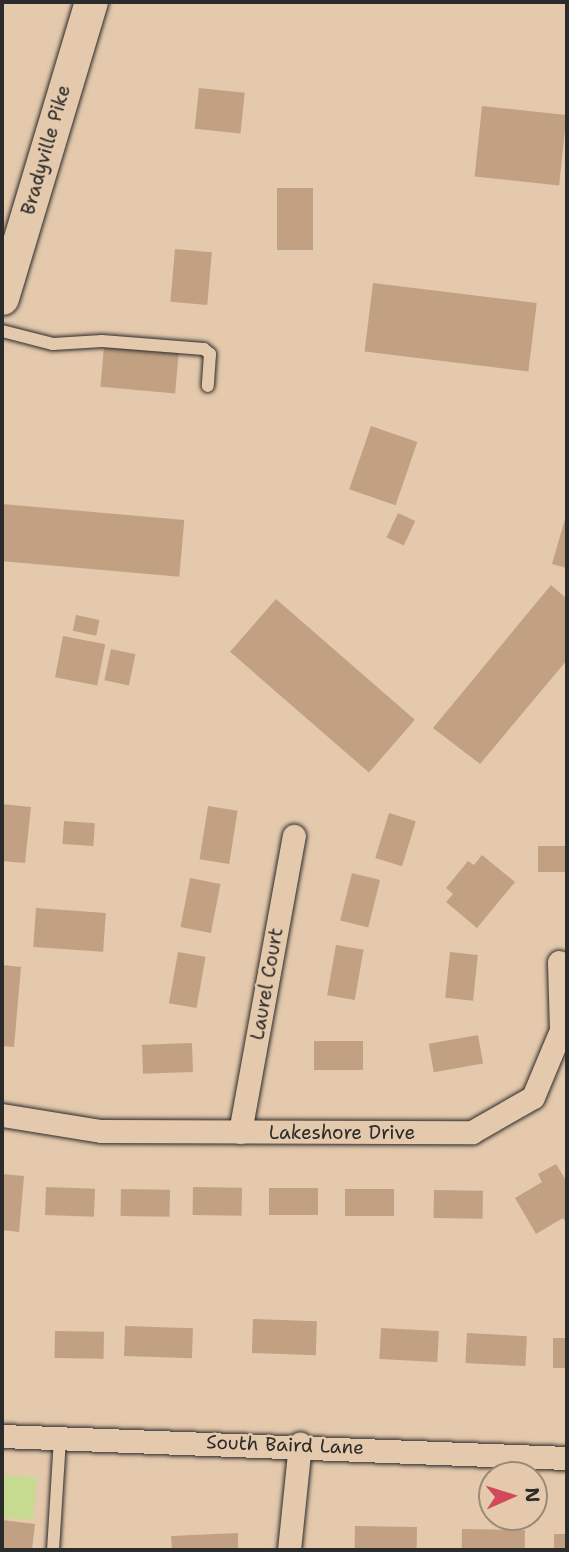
<!DOCTYPE html>
<html>
<head>
<meta charset="utf-8">
<style>
  body { margin:0 }
  #map { position:relative; width:569px; height:1552px; overflow:hidden; background:#e5c9ac; font-family:"Shantell Sans",sans-serif }
  div>[style] { position:absolute }
  .green>* { inset:0; background:#c6db90; transform-origin:0 0 }
  .building>* { inset:0; background:#c2a182; transform-origin:0 0 }
  .roads { filter:drop-shadow(0 0 2px #2b2b2b) drop-shadow(0 0 2px #2b2b2b) }
  .service>* { height:12px; margin:-6px; padding:0 6px; transform-origin:6px; border-radius:6px; background:#e5c9ac }
  .minor>* { height:23px; margin:-11.5px; padding:0 11.5px; transform-origin:11.5px; border-radius:11.5px; background:#e5c9ac }
  .secondary>* { height:33px; margin:-16.5px; padding:0 16.5px; transform-origin:16.5px; border-radius:16.5px; background:#e5c9ac }
  span { translate:-50% -50%; white-space:nowrap; text-align:center; line-height:1.15; -webkit-text-stroke:5px #e5c9ac; paint-order:stroke }
  .street-label { font-size:19px; color:#2b2b2b }
  .frame { position:absolute; inset:0; border:4px solid #2b2b2b; pointer-events:none }
  .north { position:absolute; left:478px; top:1461px; width:70px; height:70px; box-sizing:border-box; background:#e5c9ac; border:2px solid #9b8a78; border-radius:50%; rotate:87deg; font-size:19px; font-weight:700; line-height:28px; text-align:center; color:#2b2b2b }
  .north::after { content:''; display:block; margin:auto; width:24px; height:32px; background:#d1495b; clip-path:polygon(50% 0,100% 100%,50% 72%,0 100%) }
</style>
</head>
<body>
<div id="map">
  <div class="green">
    <i style="left:2px;top:1475px;width:35px;height:42px;rotate:5deg"></i>
  </div>
  <div class="building">
    <i style="left:199px;top:88px;width:46px;height:41px;rotate:6deg"></i>
    <i style="left:482px;top:106px;width:85px;height:71px;rotate:6deg"></i>
    <i style="left:277px;top:188px;width:36px;height:62px"></i>
    <i style="left:175px;top:249px;width:37px;height:53px;rotate:5deg"></i>
    <i style="left:373px;top:283px;width:165px;height:69px;rotate:7deg"></i>
    <i style="left:104px;top:346px;width:75px;height:41px;rotate:5deg"></i>
    <i style="left:371px;top:426px;width:49px;height:67px;rotate:19deg"></i>
    <i style="left:2px;top:504px;width:183px;height:57px;rotate:5deg"></i>
    <i style="clip-path:polygon(567px 512px,567px 568px,552px 564px)"></i>
    <i style="left:398px;top:513px;width:19px;height:27px;rotate:25deg"></i>
    <i style="clip-path:polygon(551px 585px,567px 599px,567px 660px,480px 764px,433px 728px)"></i>
    <i style="left:276px;top:599px;width:184px;height:70px;rotate:41deg"></i>
    <i style="left:76px;top:615px;width:24px;height:16px;rotate:12deg"></i>
    <i style="left:63px;top:636px;width:43px;height:42px;rotate:11deg"></i>
    <i style="left:111px;top:649px;width:25px;height:32px;rotate:12deg"></i>
    <i style="clip-path:polygon(2px 804px,31px 807px,25px 863px,2px 861px)"></i>
    <i style="left:208px;top:806px;width:30px;height:54px;rotate:9deg"></i>
    <i style="left:389px;top:813px;width:28px;height:47px;rotate:17deg"></i>
    <i style="left:64px;top:821px;width:31px;height:23px;rotate:4deg"></i>
    <i style="left:538px;top:846px;width:29px;height:26px"></i>
    <i style="clip-path:polygon(482px 855px,515px 882px,477px 928px,446px 902px,453px 894px,446px 888px,468px 861px,474px 865px)"></i>
    <i style="left:352px;top:873px;width:29px;height:49px;rotate:14deg"></i>
    <i style="left:190px;top:878px;width:31px;height:50px;rotate:11deg"></i>
    <i style="left:36px;top:908px;width:70px;height:39px;rotate:4deg"></i>
    <i style="left:336px;top:945px;width:28px;height:51px;rotate:10deg"></i>
    <i style="left:178px;top:952px;width:28px;height:52px;rotate:10deg"></i>
    <i style="left:450px;top:952px;width:28px;height:46px;rotate:6deg"></i>
    <i style="clip-path:polygon(2px 965px,21px 967px,14px 1047px,2px 1046px)"></i>
    <i style="left:478px;top:1035px;width:29px;height:50px;rotate:80deg"></i>
    <i style="left:363px;top:1041px;width:29px;height:49px;rotate:90deg"></i>
    <i style="left:192px;top:1043px;width:29px;height:50px;rotate:88deg"></i>
    <i style="clip-path:polygon(556px 1164px,567px 1182px,567px 1225px,563px 1218px,536px 1234px,515px 1198px,542px 1182px,538px 1174px)"></i>
    <i style="clip-path:polygon(2px 1174px,24px 1176px,19px 1232px,2px 1230px)"></i>
    <i style="left:46px;top:1187px;width:49px;height:28px;rotate:2deg"></i>
    <i style="left:193px;top:1187px;width:49px;height:28px;rotate:1deg"></i>
    <i style="left:269px;top:1188px;width:49px;height:27px"></i>
    <i style="left:121px;top:1189px;width:49px;height:27px;rotate:1deg"></i>
    <i style="left:345px;top:1189px;width:49px;height:27px"></i>
    <i style="left:434px;top:1190px;width:49px;height:28px;rotate:1deg"></i>
    <i style="left:253px;top:1319px;width:64px;height:34px;rotate:2deg"></i>
    <i style="left:125px;top:1326px;width:68px;height:30px;rotate:2deg"></i>
    <i style="left:381px;top:1328px;width:58px;height:31px;rotate:3deg"></i>
    <i style="left:55px;top:1331px;width:49px;height:27px;rotate:1deg"></i>
    <i style="left:467px;top:1333px;width:60px;height:30px;rotate:3deg"></i>
    <i style="left:553px;top:1338px;width:14px;height:30px"></i>
    <i style="clip-path:polygon(2px 1520px,35px 1524px,32px 1550px,2px 1550px)"></i>
    <i style="left:355px;top:1526px;width:62px;height:24px;rotate:1deg"></i>
    <i style="left:462px;top:1529px;width:63px;height:21px;rotate:1deg"></i>
    <i style="clip-path:polygon(238px 1533px,238px 1550px,172px 1550px,171px 1536px)"></i>
    <i style="left:554px;top:1534px;width:13px;height:16px"></i>
  </div>
  <div class="roads">
    <div class="service">
      <i style="left:2px;top:331px;width:53px;rotate:14.3deg"></i>
      <i style="left:53px;top:344px;width:49px;rotate:-3.5deg"></i>
      <i style="left:102px;top:341px;width:102px;rotate:4.5deg"></i>
      <i style="left:204px;top:349px;width:8px;rotate:40deg"></i>
      <i style="left:210px;top:354px;width:32px;rotate:94deg"></i>
      <i style="left:53px;top:1550px;width:112px;rotate:-86.4deg"></i>
    </div>
    <div class="minor">
      <i style="left:2px;top:1115px;width:100px;rotate:9.2deg"></i>
      <i style="left:101px;top:1131px;width:371px;rotate:0.2deg"></i>
      <i style="left:472px;top:1132px;width:70px;rotate:-29.8deg"></i>
      <i style="left:533px;top:1097px;width:73px;rotate:-67.3deg"></i>
      <i style="left:561px;top:1030px;width:68px;rotate:-91.7deg"></i>
      <i style="left:240px;top:1132px;width:301px;rotate:-79.7deg"></i>
      <i style="left:2px;top:1436px;width:565px;rotate:2.23deg"></i>
      <i style="left:289px;top:1550px;width:107px;rotate:-84.1deg"></i>
    </div>
    <div class="secondary">
      <i style="left:2px;top:298px;width:309px;rotate:-73.3deg"></i>
    </div>
  </div>
  <div class="street-label">
    <span style="left:46px;top:150px;rotate:-74deg">Bradyville Pike</span>
    <span style="left:267px;top:984px;rotate:-80deg">Laurel Court</span>
    <span style="left:342px;top:1133px">Lakeshore Drive</span>
    <span style="left:285px;top:1445px;rotate:2deg">South Baird Lane</span>
  </div>
  <div class="frame"></div>
  <div class="north">N</div>
</div>
</body>
</html>
